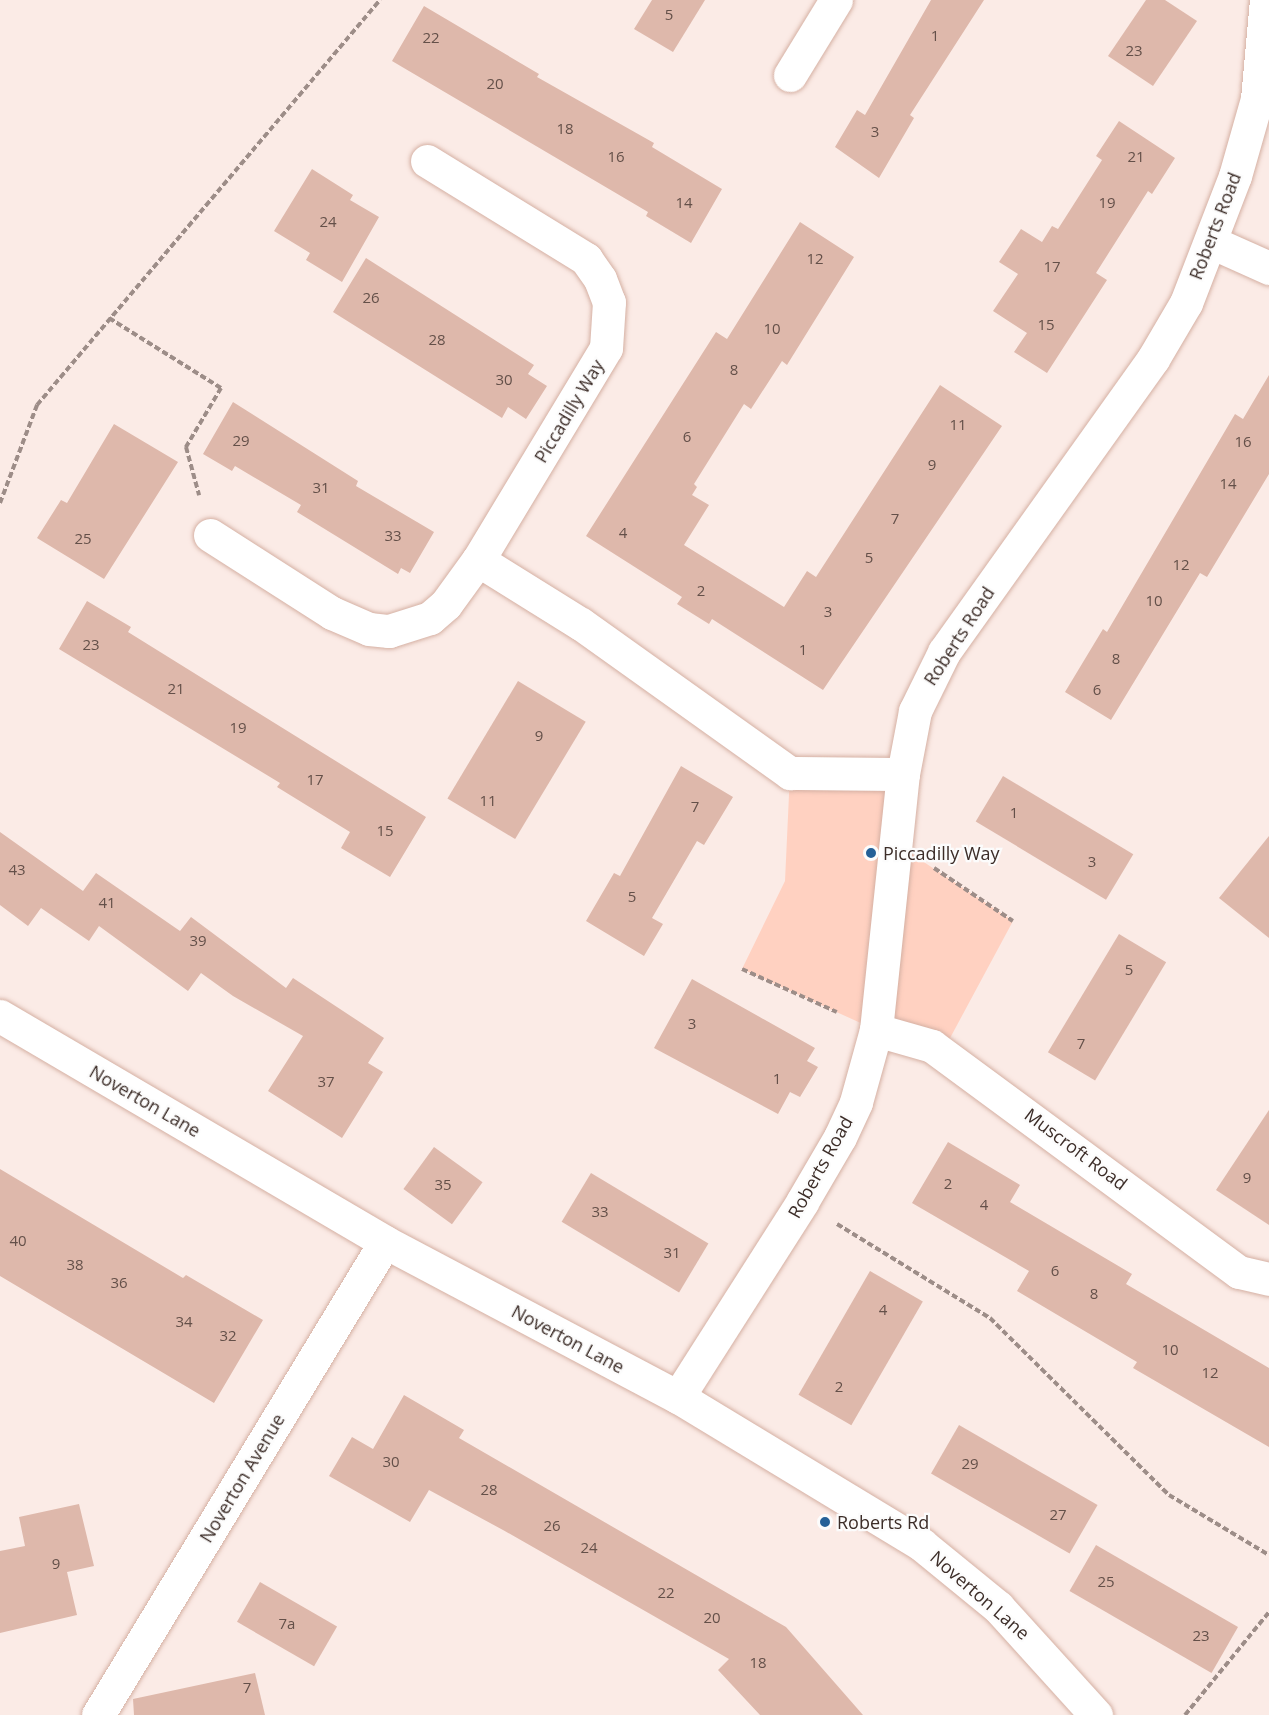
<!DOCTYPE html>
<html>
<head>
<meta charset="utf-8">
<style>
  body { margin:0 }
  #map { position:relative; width:1269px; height:1715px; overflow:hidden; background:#fbebe6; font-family:"Open Sans",sans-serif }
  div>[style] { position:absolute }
  .green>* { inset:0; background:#ffd1c1 }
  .building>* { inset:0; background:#deb8ab; transform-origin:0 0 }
  .path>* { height:4px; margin-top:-2px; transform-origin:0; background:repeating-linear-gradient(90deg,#9d8d88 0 6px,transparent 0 9px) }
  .roads { filter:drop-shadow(0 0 2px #d5b0a3) drop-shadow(0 0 2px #d5b0a3) }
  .minor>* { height:33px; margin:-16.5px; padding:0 16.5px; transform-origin:16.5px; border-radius:16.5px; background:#fff }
  .dots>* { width:16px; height:16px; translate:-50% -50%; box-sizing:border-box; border:3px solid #fcfcfc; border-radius:50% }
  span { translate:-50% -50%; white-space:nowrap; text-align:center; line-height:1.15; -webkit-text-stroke:4.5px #fcfcfc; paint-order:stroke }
  .number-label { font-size:15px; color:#645049 }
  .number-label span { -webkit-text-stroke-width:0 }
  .street-label { font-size:18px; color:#3c2d28 }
  .poi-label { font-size:18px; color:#3c2d28 }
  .left { translate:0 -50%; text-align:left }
</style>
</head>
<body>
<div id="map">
  <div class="green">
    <i style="clip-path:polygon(790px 773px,903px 774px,895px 843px,1013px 921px,942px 1053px,876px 1030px,742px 969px,785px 881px)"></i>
  </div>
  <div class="building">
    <i style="clip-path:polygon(652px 0,705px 0,673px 52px,634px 29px)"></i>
    <i style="clip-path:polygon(931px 0,984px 0,910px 115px,914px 118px,879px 178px,835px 147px,857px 110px,865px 115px)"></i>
    <i style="clip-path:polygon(1146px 0,1165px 0,1197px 21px,1153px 86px,1108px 56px)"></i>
    <i style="clip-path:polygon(424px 6px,539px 74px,537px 77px,654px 143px,652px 147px,722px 189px,691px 243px,646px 216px,648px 212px,392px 61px)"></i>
    <i style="clip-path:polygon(1119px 121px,1175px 158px,1152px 194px,1148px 191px,1096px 273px,1107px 280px,1047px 373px,1014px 352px,1027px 333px,993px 311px,1018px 274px,999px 262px,1021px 229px,1042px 242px,1052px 226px,1058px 229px,1102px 160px,1096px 156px)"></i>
    <i style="clip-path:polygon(312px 169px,353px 195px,350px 200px,379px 217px,342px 282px,306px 260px,310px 253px,274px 231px)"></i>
    <i style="clip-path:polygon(800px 222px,854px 257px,787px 365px,782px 361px,751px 409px,744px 404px,694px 484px,697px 487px,692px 495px,709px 505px,684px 545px,784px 607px,807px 571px,816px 577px,940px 385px,1002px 426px,823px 690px,712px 619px,709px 624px,677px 604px,682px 597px,586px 536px,716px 332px,727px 339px)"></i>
    <i style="clip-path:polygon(366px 258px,534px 365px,528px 374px,547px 386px,526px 419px,508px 407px,502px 418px,333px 312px)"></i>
    <i style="clip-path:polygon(1269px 375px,1269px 474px,1207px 577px,1200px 573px,1111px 720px,1065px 692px,1103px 629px,1107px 632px,1235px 414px,1243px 419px)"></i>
    <i style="clip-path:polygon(233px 402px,358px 481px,356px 486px,434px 532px,410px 573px,401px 568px,398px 574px,297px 512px,301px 505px,235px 466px,232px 471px,203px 454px)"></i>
    <i style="clip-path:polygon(114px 424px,178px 462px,104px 579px,37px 538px,61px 500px,67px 503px)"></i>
    <i style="clip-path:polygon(87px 601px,131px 627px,128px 632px,426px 817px,390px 877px,341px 848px,350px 832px,277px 787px,280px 783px,59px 649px)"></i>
    <i style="left:518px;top:681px;width:79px;height:137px;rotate:31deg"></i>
    <i style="clip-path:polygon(681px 766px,733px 797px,704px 845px,697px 841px,652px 918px,663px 924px,644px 956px,586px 921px,614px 873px,620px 876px)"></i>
    <i style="left:1003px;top:776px;width:152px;height:53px;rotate:31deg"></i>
    <i style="clip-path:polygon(0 832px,83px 891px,96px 873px,180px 931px,191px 917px,286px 988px,293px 978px,384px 1038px,368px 1063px,383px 1072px,342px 1138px,268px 1091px,303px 1036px,233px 996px,201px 973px,188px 991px,99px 926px,89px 941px,41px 908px,28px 926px,0 905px)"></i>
    <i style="clip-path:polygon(1269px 836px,1269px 938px,1219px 898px)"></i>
    <i style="left:1119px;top:934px;width:55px;height:138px;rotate:31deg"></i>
    <i style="clip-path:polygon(692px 979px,815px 1048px,807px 1061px,818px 1067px,800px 1097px,790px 1092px,778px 1114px,654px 1048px)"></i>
    <i style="clip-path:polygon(1269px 1110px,1269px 1225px,1216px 1190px)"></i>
    <i style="clip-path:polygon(948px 1142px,1020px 1185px,1010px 1202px,1132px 1274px,1126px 1284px,1269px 1368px,1269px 1447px,1133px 1368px,1137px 1362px,1017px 1291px,1029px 1271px,912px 1203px)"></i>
    <i style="left:434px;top:1147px;width:60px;height:52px;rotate:36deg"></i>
    <i style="clip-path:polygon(0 1169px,183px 1278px,186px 1275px,263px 1320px,214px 1403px,0 1276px)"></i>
    <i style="left:591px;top:1173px;width:137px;height:57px;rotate:31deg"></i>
    <i style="left:870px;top:1271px;width:61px;height:143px;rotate:30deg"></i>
    <i style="clip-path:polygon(404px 1395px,464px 1430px,459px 1438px,786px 1627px,863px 1715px,760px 1715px,718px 1670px,729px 1659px,503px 1530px,429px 1490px,410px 1522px,329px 1476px,352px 1437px,373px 1449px)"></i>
    <i style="left:959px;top:1425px;width:160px;height:56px;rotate:30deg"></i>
    <i style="clip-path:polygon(79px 1504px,94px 1566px,67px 1572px,77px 1615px,0 1633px,0 1551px,25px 1546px,19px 1517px)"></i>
    <i style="left:1096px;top:1545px;width:164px;height:53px;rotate:30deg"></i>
    <i style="left:260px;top:1582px;width:89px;height:46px;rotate:30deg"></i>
    <i style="clip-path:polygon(255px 1673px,265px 1715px,134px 1715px,133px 1699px)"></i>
  </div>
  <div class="path">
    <i style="left:109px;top:318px;width:132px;rotate:32deg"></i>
    <i style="left:221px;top:388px;width:69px;rotate:120.7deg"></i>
    <i style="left:186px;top:447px;width:50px;rotate:74.8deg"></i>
    <i style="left:0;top:503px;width:105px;rotate:-69.3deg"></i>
    <i style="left:37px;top:405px;width:531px;rotate:-49.74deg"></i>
    <i style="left:934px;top:868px;width:95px;rotate:33.9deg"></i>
    <i style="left:742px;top:969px;width:104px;rotate:24.4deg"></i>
    <i style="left:837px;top:1224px;width:180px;rotate:31.6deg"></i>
    <i style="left:990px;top:1318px;width:252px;rotate:44.7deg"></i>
    <i style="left:1169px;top:1495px;width:117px;rotate:31deg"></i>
    <i style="left:1185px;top:1715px;width:133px;rotate:-50.8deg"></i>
  </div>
  <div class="roads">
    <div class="minor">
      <i style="left:790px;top:75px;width:88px;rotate:-58.5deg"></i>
      <i style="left:427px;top:161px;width:187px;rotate:31.6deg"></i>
      <i style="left:586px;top:259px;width:24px;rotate:55deg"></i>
      <i style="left:600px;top:279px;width:25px;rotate:69deg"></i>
      <i style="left:609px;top:302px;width:46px;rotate:93.7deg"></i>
      <i style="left:606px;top:348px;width:248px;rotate:121.1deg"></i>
      <i style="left:478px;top:560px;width:121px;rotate:31.9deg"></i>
      <i style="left:581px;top:624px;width:257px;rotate:35.5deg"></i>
      <i style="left:790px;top:773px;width:113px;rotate:0.5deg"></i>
      <i style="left:1211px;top:242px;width:64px;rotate:24.1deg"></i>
      <i style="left:210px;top:535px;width:145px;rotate:32.6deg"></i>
      <i style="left:332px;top:613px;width:40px;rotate:23.4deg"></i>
      <i style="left:369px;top:629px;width:20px;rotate:6deg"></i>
      <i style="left:389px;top:631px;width:43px;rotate:-17.6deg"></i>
      <i style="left:430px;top:618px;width:21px;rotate:-41deg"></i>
      <i style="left:446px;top:604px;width:54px;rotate:-54deg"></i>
      <i style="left:0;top:1016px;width:446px;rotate:30.4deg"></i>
      <i style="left:385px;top:1242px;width:331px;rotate:27.9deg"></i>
      <i style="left:678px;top:1397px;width:285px;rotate:31.2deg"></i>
      <i style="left:922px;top:1545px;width:98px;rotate:39.2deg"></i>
      <i style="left:998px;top:1607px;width:146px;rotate:47.8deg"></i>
      <i style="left:876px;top:1030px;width:58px;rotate:15.9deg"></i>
      <i style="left:932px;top:1046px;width:381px;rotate:36.4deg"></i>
      <i style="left:1239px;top:1272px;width:31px;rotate:13deg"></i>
      <i style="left:678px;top:1397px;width:231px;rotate:-57.5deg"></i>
      <i style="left:802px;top:1202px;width:75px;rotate:-59.7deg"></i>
      <i style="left:840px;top:1137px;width:38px;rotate:-65deg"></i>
      <i style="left:856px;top:1102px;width:75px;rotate:-74.5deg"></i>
      <i style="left:876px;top:1030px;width:257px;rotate:-84deg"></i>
      <i style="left:903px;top:774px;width:64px;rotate:-79.2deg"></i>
      <i style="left:915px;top:711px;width:66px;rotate:-63.8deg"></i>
      <i style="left:944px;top:652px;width:360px;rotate:-54.5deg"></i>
      <i style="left:1153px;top:359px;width:65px;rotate:-59.5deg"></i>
      <i style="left:1186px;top:303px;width:136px;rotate:-68.9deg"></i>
      <i style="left:1235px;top:176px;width:80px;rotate:-74.1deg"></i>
      <i style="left:1257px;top:99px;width:99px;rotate:-84.8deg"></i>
      <i style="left:98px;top:1715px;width:553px;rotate:-58.75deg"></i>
    </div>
  </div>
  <div class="dots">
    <i style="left:871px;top:853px;background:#256097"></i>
    <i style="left:825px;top:1522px;background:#256097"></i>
  </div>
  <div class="number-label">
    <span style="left:669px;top:15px">5</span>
    <span style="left:935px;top:36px">1</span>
    <span style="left:431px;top:38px">22</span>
    <span style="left:1134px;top:51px">23</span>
    <span style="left:495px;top:84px">20</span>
    <span style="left:565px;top:129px">18</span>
    <span style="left:875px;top:132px">3</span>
    <span style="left:616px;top:157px">16</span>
    <span style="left:1136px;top:157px">21</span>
    <span style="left:684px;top:203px">14</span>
    <span style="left:1107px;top:203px">19</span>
    <span style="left:328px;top:222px">24</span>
    <span style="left:815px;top:259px">12</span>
    <span style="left:1052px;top:267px">17</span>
    <span style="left:371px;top:298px">26</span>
    <span style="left:1046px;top:325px">15</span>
    <span style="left:772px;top:329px">10</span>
    <span style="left:437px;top:340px">28</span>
    <span style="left:734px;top:370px">8</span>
    <span style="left:504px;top:380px">30</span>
    <span style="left:958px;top:425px">11</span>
    <span style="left:687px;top:437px">6</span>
    <span style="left:241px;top:441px">29</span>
    <span style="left:1243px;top:442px">16</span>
    <span style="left:932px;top:465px">9</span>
    <span style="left:1228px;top:484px">14</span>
    <span style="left:321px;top:488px">31</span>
    <span style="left:895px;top:519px">7</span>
    <span style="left:623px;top:533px">4</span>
    <span style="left:393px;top:536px">33</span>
    <span style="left:83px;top:539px">25</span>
    <span style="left:869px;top:558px">5</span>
    <span style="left:1181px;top:565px">12</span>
    <span style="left:701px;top:591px">2</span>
    <span style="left:1154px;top:601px">10</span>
    <span style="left:828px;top:612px">3</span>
    <span style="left:91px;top:645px">23</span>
    <span style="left:803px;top:650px">1</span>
    <span style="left:1116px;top:659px">8</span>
    <span style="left:176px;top:689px">21</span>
    <span style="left:1097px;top:690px">6</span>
    <span style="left:238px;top:728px">19</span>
    <span style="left:539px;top:736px">9</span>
    <span style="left:315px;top:780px">17</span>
    <span style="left:488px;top:801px">11</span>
    <span style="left:695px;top:807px">7</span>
    <span style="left:1014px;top:813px">1</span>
    <span style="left:385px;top:831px">15</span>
    <span style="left:1092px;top:862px">3</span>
    <span style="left:17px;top:870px">43</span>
    <span style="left:632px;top:897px">5</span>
    <span style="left:107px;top:903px">41</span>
    <span style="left:198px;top:941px">39</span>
    <span style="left:1129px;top:970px">5</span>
    <span style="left:692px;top:1024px">3</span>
    <span style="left:1081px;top:1044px">7</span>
    <span style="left:777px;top:1079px">1</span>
    <span style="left:326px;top:1082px">37</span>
    <span style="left:1247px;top:1178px">9</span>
    <span style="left:948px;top:1184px">2</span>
    <span style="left:443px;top:1185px">35</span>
    <span style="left:984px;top:1205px">4</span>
    <span style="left:600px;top:1212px">33</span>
    <span style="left:18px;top:1241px">40</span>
    <span style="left:672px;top:1253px">31</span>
    <span style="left:75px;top:1265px">38</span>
    <span style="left:1055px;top:1271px">6</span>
    <span style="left:119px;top:1283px">36</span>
    <span style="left:1094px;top:1294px">8</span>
    <span style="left:883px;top:1310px">4</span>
    <span style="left:184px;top:1322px">34</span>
    <span style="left:228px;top:1336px">32</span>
    <span style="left:1170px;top:1350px">10</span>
    <span style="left:1210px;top:1373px">12</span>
    <span style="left:839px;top:1387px">2</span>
    <span style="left:391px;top:1462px">30</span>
    <span style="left:970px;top:1464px">29</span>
    <span style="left:489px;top:1490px">28</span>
    <span style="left:1058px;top:1515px">27</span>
    <span style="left:552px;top:1526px">26</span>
    <span style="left:589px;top:1548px">24</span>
    <span style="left:56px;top:1564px">9</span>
    <span style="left:1106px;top:1582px">25</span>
    <span style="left:666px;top:1593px">22</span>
    <span style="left:712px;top:1618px">20</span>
    <span style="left:287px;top:1624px">7a</span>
    <span style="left:1201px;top:1636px">23</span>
    <span style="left:758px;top:1663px">18</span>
    <span style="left:247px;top:1688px">7</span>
  </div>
  <div class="street-label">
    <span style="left:1215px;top:226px;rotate:-69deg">Roberts Road</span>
    <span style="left:569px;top:411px;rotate:-59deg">Piccadilly Way</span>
    <span style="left:959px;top:636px;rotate:-57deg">Roberts Road</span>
    <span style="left:145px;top:1101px;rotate:30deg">Noverton Lane</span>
    <span style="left:1076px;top:1149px;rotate:37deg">Muscroft Road</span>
    <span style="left:820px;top:1167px;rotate:-61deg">Roberts Road</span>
    <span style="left:568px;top:1339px;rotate:28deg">Noverton Lane</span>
    <span style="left:242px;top:1478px;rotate:-59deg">Noverton Avenue</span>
    <span style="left:980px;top:1595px;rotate:41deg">Noverton Lane</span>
  </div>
  <div class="poi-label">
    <span class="left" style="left:883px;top:853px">Piccadilly Way</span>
    <span class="left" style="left:837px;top:1522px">Roberts Rd</span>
  </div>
</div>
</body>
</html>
